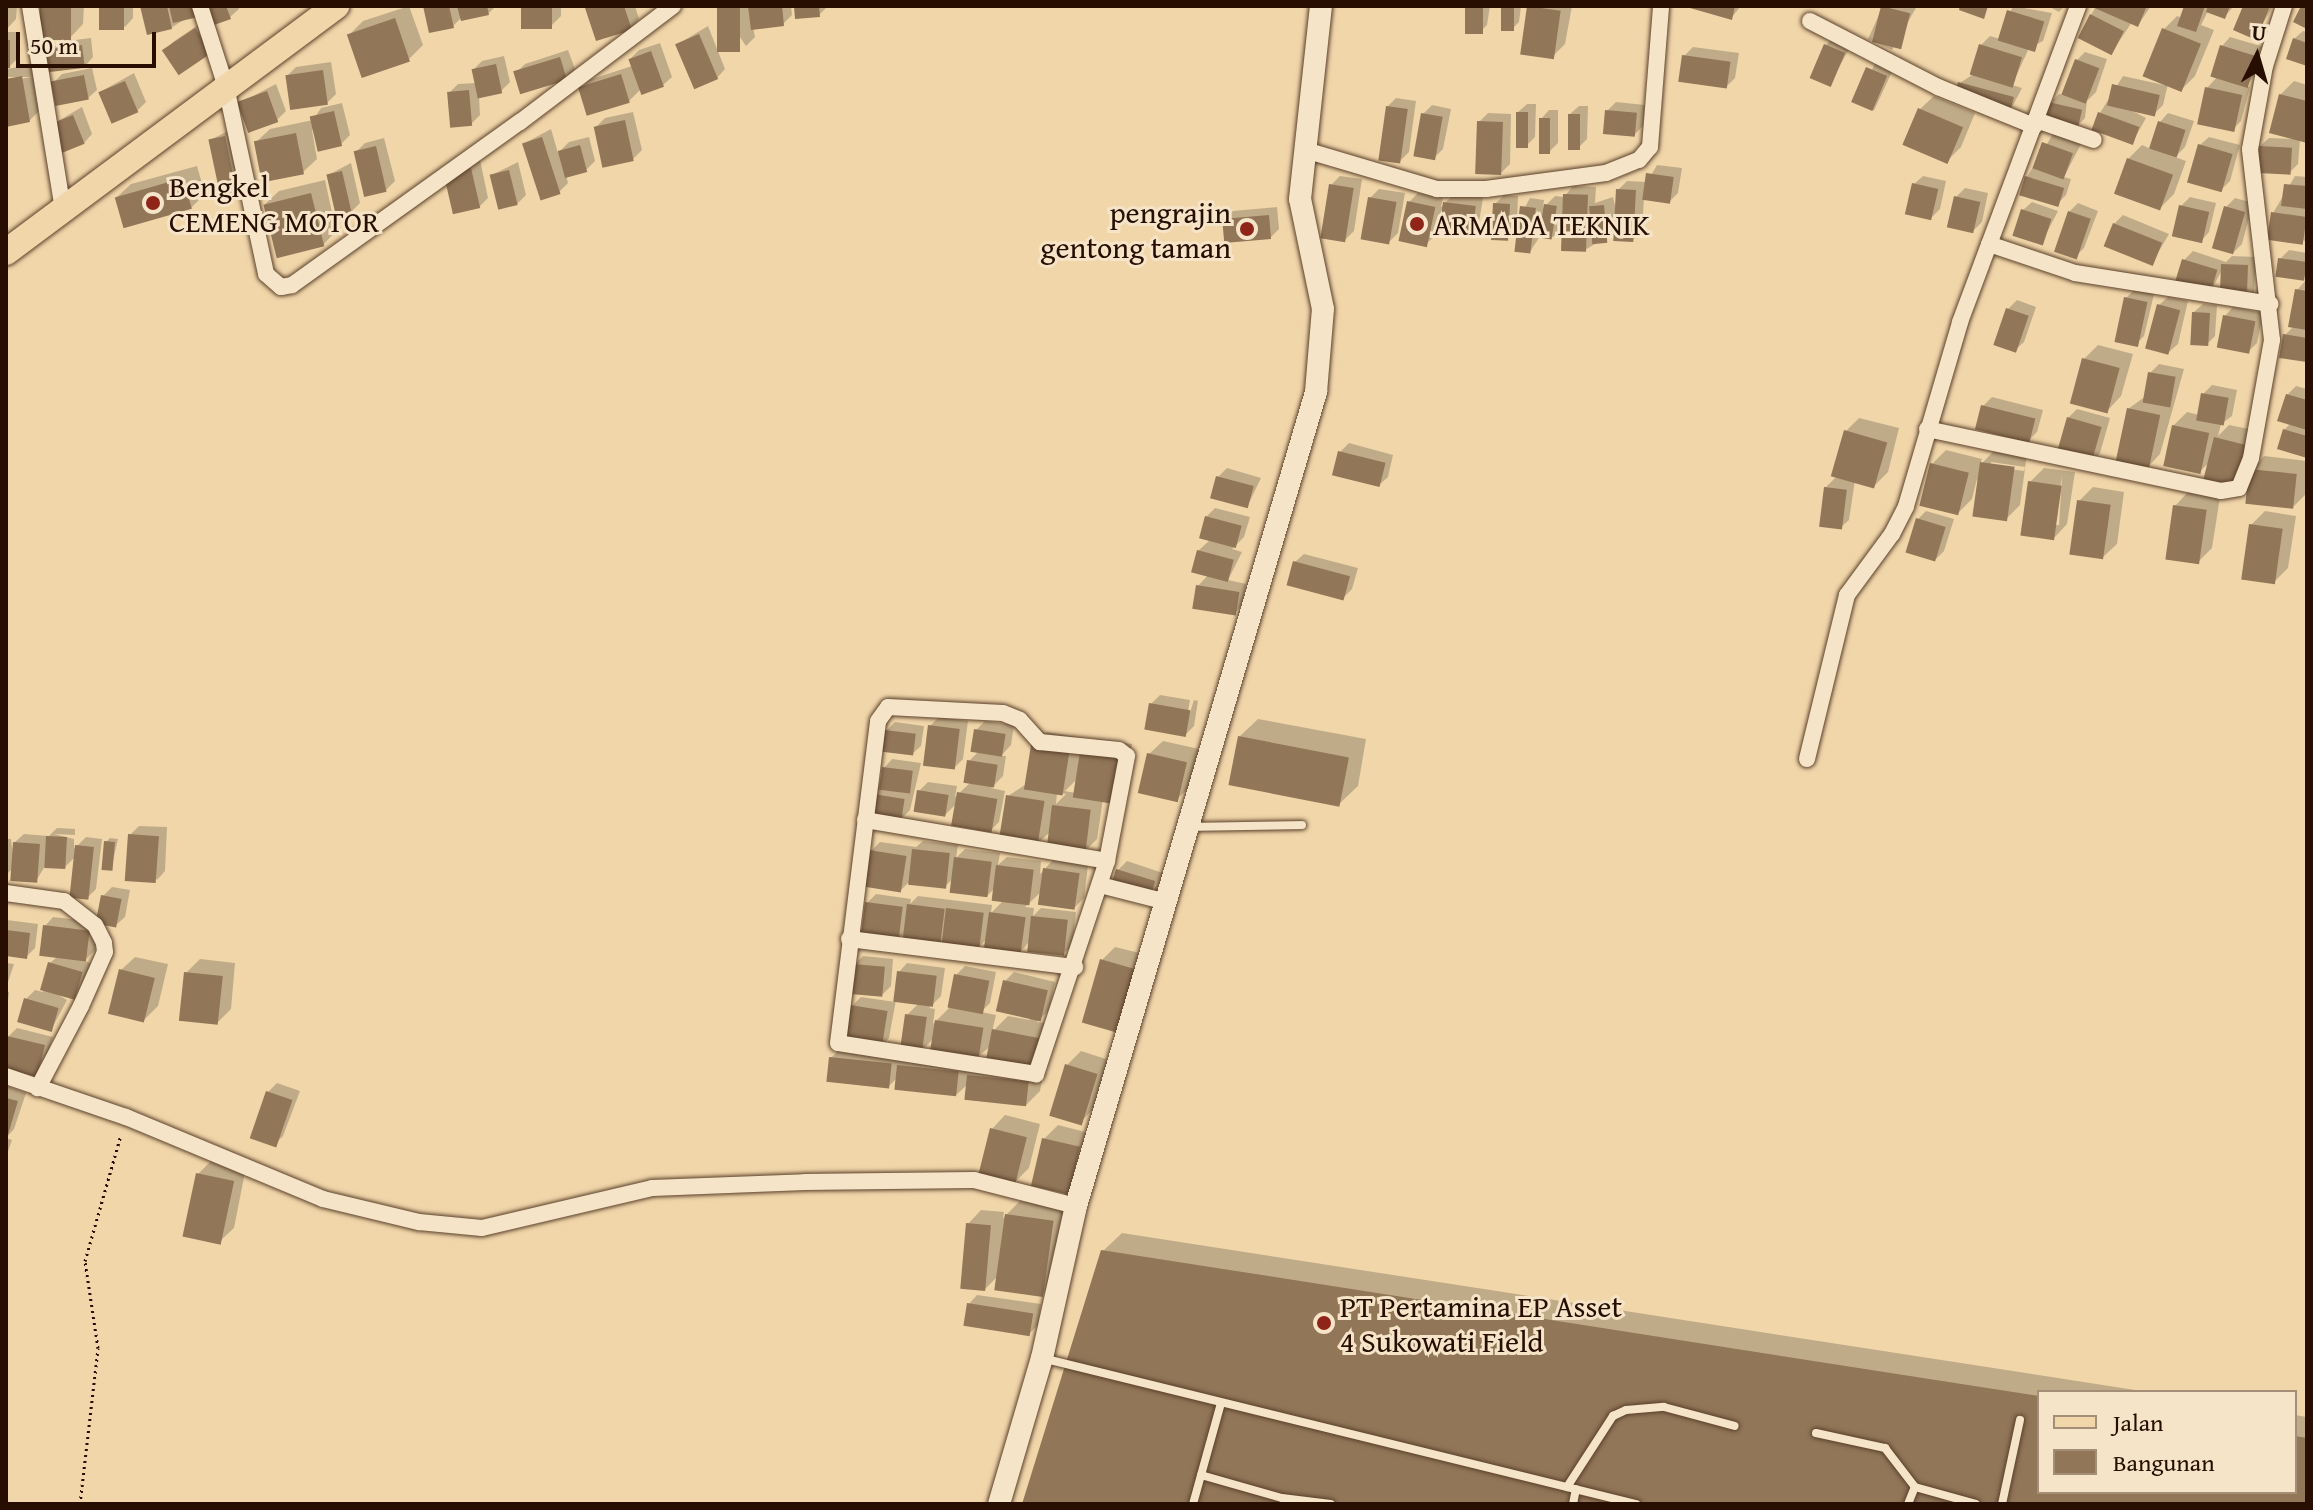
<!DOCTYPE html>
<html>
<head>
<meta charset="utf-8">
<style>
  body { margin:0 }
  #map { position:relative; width:2313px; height:1510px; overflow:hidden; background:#f1d6aa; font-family:"Gentium Book Plus",serif }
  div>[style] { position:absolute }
  .shadow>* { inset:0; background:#0003; transform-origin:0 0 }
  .building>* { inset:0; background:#917658; transform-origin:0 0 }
  .path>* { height:3px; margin-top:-1.5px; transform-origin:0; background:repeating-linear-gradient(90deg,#280e00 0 2px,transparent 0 6px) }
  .roads { filter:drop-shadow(0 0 2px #5a402a) drop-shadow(0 0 2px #5a402a) }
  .lane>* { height:8px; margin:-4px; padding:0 4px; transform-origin:4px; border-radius:4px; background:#f6e4c8 }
  .street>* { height:16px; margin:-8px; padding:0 8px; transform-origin:8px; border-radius:8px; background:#f6e4c8 }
  .secondary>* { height:22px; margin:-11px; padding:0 11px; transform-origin:11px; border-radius:11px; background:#f6e4c8 }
  .primary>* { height:26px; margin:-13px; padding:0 13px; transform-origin:13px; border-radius:13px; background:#f1d6aa }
  .dots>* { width:22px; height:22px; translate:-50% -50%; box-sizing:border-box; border:4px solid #f6e4c8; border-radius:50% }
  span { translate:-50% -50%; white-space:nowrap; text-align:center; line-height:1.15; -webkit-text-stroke:6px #f6e4c8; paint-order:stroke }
  .poi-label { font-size:30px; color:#280e00 }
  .left { translate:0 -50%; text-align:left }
  .right { translate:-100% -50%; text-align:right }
  .frame { position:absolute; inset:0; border:8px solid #280e00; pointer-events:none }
  .legend { position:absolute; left:2037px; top:1390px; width:260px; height:104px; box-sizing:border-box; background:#f6e4c8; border:2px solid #a48e78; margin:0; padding:10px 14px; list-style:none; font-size:24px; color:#280e00 }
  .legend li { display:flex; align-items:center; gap:16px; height:40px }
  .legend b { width:40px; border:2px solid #a48e78 }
  .north { position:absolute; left:2217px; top:16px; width:80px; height:80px; -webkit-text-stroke:6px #f6e4c8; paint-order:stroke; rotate:5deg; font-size:22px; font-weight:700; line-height:32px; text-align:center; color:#280e00 }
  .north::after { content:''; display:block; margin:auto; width:28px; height:36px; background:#280e00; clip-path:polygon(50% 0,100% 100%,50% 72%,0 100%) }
  .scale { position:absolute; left:16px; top:32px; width:140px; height:36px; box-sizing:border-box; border:4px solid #280e00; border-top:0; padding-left:10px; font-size:24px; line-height:28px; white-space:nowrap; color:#280e00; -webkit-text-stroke:6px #f6e4c8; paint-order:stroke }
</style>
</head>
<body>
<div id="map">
  <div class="shadow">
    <i style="clip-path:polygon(6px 6px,17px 6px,16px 19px,6px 30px)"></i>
    <i style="clip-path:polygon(42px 6px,84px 6px,83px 24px,67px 41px,91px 38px,93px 57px,85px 66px,48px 51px,67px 38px)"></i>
    <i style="clip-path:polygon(101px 6px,133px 6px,133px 18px,125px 27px)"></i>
    <i style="clip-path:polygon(142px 6px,206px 6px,171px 28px)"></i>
    <i style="clip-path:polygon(209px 6px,238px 6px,239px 9px,230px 17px)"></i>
    <i style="clip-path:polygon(409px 6px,423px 45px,409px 59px,364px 75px,349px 35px,363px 21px)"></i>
    <i style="clip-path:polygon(425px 6px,496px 6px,488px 14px,462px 17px,453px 26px)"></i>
    <i style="clip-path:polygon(523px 6px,561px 6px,561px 16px,552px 25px)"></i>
    <i style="clip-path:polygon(591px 6px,635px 6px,639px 19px,631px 28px)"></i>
    <i style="clip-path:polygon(719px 6px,791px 6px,792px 15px,783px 24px,753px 27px,755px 37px,746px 46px)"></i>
    <i style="clip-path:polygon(796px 6px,828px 6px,819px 15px)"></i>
    <i style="clip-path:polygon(1467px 6px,1490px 6px,1487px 25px,1478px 34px)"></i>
    <i style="clip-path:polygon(1503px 6px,1521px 6px,1519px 22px,1510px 31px)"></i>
    <i style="clip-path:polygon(1529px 6px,1572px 6px,1565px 44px,1551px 58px,1521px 52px)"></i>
    <i style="clip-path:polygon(1687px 6px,1741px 6px,1731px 18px)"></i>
    <i style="clip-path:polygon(1883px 6px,1917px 6px,1892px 50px,1868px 39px)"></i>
    <i style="clip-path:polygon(2013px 6px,2052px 13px,2043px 41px,2029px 48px,2012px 85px,2022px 88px,2008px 115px,1960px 83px,1972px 75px,1981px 45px,1990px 36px,2000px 39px)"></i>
    <i style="clip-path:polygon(2048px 6px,2065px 6px,2059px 12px)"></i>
    <i style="clip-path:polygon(2096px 6px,2151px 6px,2138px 25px,2132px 22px,2112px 52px,2091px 15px)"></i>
    <i style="clip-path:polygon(2186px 6px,2234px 6px,2225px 16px,2208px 11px,2201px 25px,2214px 30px,2195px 76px,2181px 90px,2168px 84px,2163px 105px,2154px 114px,2125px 107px,2146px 118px,2132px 143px,2100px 113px,2123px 76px,2164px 85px,2164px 29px,2177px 16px,2182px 18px)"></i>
    <i style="clip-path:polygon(2245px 6px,2273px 6px,2255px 37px)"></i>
    <i style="clip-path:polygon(204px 21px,219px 43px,165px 51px,173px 42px)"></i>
    <i style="clip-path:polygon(708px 26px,725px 69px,717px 78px,678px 44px)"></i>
    <i style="clip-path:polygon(2303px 31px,2307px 32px,2307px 64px,2294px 39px)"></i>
    <i style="clip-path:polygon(6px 32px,18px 32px,18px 58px,7px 69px,36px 64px,43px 107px,29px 121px,6px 125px,6px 81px,32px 77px,6px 77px)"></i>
    <i style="clip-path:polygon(1835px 36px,1852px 44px,1829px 85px,1826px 45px)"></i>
    <i style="clip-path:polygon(2230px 37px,2264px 47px,2255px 76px,2245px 86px,2250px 87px,2241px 121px,2232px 130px,2207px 88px,2218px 76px,2222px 46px)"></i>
    <i style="clip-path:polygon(660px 43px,672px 77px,663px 85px,640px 90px,629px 101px,580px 89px,589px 80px,632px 66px,630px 59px,639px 50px)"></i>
    <i style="clip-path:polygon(1693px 47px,1739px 53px,1735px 78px,1726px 87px,1684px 56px)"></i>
    <i style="clip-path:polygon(568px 50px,575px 69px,566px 78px,516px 73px,525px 64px)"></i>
    <i style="clip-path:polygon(2085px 52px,2107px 59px,2096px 92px,2087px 101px,2085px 118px,2076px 127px,2050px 103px,2059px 94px,2065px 95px,2077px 60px)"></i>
    <i style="clip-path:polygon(504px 56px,510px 82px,501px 91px,479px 96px,480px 115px,471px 124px,449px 93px,458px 84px,476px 83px,473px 70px,482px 61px)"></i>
    <i style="left:1877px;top:59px;width:19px;height:48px;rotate:25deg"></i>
    <i style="clip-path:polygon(331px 62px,336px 94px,327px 103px,287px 76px,296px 67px)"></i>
    <i style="clip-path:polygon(92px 68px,97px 90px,88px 98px,53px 83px,62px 74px)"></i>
    <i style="clip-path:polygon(134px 73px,146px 102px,137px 111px,100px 92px)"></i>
    <i style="clip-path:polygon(2294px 81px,2307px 85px,2307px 141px,2300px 139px,2298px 164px,2289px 173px,2260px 146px,2269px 138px,2293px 139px,2280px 95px)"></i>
    <i style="clip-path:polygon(276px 84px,286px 111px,277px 120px,240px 103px)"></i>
    <i style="clip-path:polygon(1934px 96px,1975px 113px,1961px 147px,1947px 161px,1920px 109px)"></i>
    <i style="clip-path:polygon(1396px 98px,1416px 101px,1409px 152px,1400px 161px,1387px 107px)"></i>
    <i style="clip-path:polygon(1616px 102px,1645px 105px,1643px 126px,1634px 135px,1607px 111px)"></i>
    <i style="clip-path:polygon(342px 103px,350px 135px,341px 144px,312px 130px,317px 159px,303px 172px,256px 142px,270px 129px,313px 120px,321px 108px)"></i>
    <i style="clip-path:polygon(1527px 104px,1536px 104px,1535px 137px,1526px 146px,1518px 112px)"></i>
    <i style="clip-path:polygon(1432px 105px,1451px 109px,1443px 149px,1434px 158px,1423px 114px)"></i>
    <i style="clip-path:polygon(1579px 106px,1588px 106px,1587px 139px,1578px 148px,1570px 114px)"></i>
    <i style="clip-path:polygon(82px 107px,92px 134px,84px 143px,53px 124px)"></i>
    <i style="clip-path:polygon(1549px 110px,1558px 110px,1558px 143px,1549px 152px,1541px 119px)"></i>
    <i style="clip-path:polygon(633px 112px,642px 150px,633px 159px,596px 127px,605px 118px)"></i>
    <i style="clip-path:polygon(1488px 113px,1511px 114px,1510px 164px,1501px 173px,1479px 122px)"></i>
    <i style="clip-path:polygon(2168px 113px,2194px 121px,2185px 147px,2175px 157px,2186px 161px,2174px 194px,2160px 208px,2128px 159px,2142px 145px,2151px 149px,2160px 122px)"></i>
    <i style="clip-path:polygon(234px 128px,246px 185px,237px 194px,210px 140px)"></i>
    <i style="clip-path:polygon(551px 129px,558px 153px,569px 142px,589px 137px,595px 161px,586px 170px,566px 175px,568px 183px,559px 192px,525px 143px)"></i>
    <i style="clip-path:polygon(2053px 134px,2081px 144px,2064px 177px,2071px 179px,2066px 195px,2057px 204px,2027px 177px)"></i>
    <i style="clip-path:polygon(2209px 137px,2240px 145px,2230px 181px,2221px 190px,2200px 145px)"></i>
    <i style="clip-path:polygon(384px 138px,395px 181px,386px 190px,356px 152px,365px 143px)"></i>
    <i style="clip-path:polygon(480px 160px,488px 198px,479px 207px,446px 174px)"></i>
    <i style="clip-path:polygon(518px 162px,526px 195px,517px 204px,492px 175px)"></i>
    <i style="clip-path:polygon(351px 163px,360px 203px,351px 212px,328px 175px)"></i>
    <i style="clip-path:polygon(1657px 165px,1682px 168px,1678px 193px,1669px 202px,1644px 198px,1642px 231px,1634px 239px,1616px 231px,1585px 250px,1563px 227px,1553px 237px,1540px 236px,1530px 252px,1519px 226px,1507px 238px,1495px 204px,1504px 195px,1518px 196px,1517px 222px,1530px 198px,1544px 200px,1543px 208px,1555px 196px,1564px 197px,1573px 186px,1596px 187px,1595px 203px,1613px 197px,1617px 214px,1618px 190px,1627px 181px,1647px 182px)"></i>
    <i style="clip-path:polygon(197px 166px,205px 194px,191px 208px,117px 197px,131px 184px)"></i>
    <i style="clip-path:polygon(1340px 176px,1362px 179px,1354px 231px,1345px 240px,1331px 185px)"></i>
    <i style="clip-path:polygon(1923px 176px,1946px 181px,1940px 209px,1931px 218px,1914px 184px)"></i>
    <i style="clip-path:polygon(2295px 176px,2307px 177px,2307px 243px,2273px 213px)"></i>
    <i style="clip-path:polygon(325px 180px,336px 231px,323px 245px,265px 204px,279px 191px)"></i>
    <i style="clip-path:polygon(1965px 188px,1988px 193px,1982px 222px,1973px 231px,1956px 197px)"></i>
    <i style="clip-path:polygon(1379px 189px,1405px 193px,1398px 233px,1389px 242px,1370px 198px)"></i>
    <i style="clip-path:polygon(1418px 193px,1443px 198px,1441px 207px,1454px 194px,1483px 198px,1479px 222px,1471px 231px,1440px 213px,1436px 235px,1427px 243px,1409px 202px)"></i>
    <i style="clip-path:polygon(2190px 197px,2216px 203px,2209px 232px,2201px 241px,2181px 206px)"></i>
    <i style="clip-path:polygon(2235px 198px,2253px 203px,2242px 244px,2233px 253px,2226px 207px)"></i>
    <i style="clip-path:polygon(2032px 202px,2058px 211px,2041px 244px,2023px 210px)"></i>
    <i style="clip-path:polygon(2078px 203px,2098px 211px,2084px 248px,2075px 257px,2069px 212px)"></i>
    <i style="clip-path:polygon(1277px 207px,1279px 229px,1270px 238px,1224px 220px,1233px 211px)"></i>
    <i style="clip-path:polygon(2123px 215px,2169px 234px,2152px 263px,2114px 224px)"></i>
    <i style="clip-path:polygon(2289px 250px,2307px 253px,2307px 279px,2280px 259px)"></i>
    <i style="clip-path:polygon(2193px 251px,2226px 262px,2232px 256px,2256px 257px,2254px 293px,2245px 301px,2222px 270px,2207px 298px,2184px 260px)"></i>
    <i style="clip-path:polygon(2307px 279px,2307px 360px,2285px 335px,2294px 326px,2297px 290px)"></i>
    <i style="clip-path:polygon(2135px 289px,2154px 294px,2144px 336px,2135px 345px,2126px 298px)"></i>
    <i style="clip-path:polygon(2168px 297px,2188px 301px,2178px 344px,2169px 352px,2159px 305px)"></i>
    <i style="clip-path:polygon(2017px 300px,2036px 307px,2024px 342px,2015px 350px,2008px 309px)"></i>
    <i style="clip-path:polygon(2203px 304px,2217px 305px,2215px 336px,2206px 345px,2194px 312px)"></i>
    <i style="clip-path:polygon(2233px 307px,2263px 313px,2257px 343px,2248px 352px,2225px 316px)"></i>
    <i style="clip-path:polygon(2098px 345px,2133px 354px,2121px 396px,2108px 410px,2084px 359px)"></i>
    <i style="clip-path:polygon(2159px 364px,2184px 369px,2160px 454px,2147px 468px,2128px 409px,2146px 396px,2150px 373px)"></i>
    <i style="clip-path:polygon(2212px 385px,2237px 390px,2232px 416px,2221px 424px,2218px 436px,2229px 425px,2264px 432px,2257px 464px,2264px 456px,2307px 461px,2307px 493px,2293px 507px,2250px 476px,2211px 461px,2199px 472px,2173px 426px,2187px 412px,2199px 415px,2203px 394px)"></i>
    <i style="clip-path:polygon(2296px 386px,2307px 389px,2307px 456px,2284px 430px,2291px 423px,2287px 395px)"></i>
    <i style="clip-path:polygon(1992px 397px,2043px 410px,2037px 432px,2028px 441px,1983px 406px)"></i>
    <i style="clip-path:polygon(2077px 409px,2110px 418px,2100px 453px,2092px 462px,2068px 418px)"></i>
    <i style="clip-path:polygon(1859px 418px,1899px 428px,1888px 472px,1874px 486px,1855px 480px,1849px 520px,1840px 528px,1825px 488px,1837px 476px,1846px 431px)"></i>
    <i style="clip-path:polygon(1349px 443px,1393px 455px,1388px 477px,1379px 485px,1340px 452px)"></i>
    <i style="clip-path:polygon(evenodd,1996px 449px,2027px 454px,2020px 505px,2006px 519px,1977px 479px,1972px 499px,1958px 513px,1932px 464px,1946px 450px,1982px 459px,1980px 465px,1996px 449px,1991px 462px,2025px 467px,2024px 471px,1991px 466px,1991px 462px)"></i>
    <i style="clip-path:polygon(1227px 468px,1261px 478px,1247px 507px,1218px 477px)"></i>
    <i style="clip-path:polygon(evenodd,2044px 468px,2075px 472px,2067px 524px,2054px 538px,2030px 482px,2044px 468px,2062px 476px,2059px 525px,2054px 525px,2062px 476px)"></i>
    <i style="clip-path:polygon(2093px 487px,2124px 492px,2117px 544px,2103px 557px,2079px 501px)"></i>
    <i style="clip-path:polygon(2188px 492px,2220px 497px,2212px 548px,2198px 562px,2175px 506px)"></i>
    <i style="clip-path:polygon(1215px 508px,1250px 517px,1244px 537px,1232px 549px,1242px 552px,1228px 580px,1246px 584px,1242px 605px,1234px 614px,1198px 586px,1208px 575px,1198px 551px,1211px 539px,1206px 517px)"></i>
    <i style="clip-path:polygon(1926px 511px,1954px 519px,1944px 551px,1936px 559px,1918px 519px)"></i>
    <i style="clip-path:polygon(2265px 511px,2296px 516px,2288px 568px,2274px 582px,2251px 525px)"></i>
    <i style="clip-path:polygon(1304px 554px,1358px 568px,1352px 589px,1343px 598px,1295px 562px)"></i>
    <i style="clip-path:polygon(1160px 695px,1190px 700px,1185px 728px,1194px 700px,1198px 701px,1194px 726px,1185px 735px,1151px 704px)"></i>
    <i style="clip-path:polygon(939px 717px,968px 721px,963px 759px,954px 768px,930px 726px)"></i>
    <i style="clip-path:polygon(1258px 719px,1366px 739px,1358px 786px,1339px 804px,1239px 737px)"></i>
    <i style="clip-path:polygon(985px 721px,1014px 725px,1011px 745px,1001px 756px,1006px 756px,1003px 776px,991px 788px,1005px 791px,999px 822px,991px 830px,958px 802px,945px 815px,919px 791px,928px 782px,957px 786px,955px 797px,971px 782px,969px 761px,979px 751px,976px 730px)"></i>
    <i style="clip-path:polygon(895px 722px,924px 726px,921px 746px,912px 754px,886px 731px)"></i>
    <i style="clip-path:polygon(evenodd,1047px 732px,1083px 738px,1080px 755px,1096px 739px,1132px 744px,1126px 786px,1103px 799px,1097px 839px,1084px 852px,1050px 832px,1038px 843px,1008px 796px,1028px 783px,1033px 746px,1047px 732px,1078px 778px,1076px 793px,1065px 791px,1078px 778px,1047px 732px,1057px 793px,1066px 794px,1056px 804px,1057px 793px)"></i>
    <i style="clip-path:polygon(1163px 741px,1199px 749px,1191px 786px,1177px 799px,1149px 754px)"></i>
    <i style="clip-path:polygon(892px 759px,921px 763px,910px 810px,901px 819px,875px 795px,884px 768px)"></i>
    <i style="clip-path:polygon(139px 826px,167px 827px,165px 871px,157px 880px,130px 835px)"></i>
    <i style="clip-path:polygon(57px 828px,75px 829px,75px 835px,54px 834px,74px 839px,74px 849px,86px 837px,102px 839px,96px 889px,87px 898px,76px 856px,65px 867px,45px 866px,36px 881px,12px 869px,6px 875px,6px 839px,11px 839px,13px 856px,15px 842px,24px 834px,49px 836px)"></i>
    <i style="clip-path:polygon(110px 838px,118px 839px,111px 869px,106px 842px)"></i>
    <i style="clip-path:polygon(923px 841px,958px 845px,956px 858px,965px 849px,1000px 853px,998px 865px,1007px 857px,1041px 861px,1040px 874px,1053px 860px,1088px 865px,1084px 898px,1075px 907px,1042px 891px,1025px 907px,1034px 908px,1033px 916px,1041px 908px,1076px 912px,1072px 946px,1063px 954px,1029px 942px,1021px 951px,987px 939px,978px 947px,904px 939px,905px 933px,897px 941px,867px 903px,876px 894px,911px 899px,910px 904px,918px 896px,992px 905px,991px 913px,1003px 901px,995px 888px,987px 896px,954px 878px,944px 887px,908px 883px,901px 890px,871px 851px,880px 842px,916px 847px)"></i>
    <i style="clip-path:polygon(1127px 861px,1163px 873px,1156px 893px,1118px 870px)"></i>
    <i style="clip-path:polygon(112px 887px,130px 890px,125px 917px,116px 925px,103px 896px)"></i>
    <i style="clip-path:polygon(53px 917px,98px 922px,95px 950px,84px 961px,91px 963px,84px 989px,75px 998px,52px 991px,67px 1000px,51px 1030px,26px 999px,35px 990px,43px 992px,50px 963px,58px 956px,45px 926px)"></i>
    <i style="clip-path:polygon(7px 920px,38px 924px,35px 948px,26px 957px,6px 954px)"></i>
    <i style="clip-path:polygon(1115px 947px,1148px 955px,1132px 1016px,1102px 960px)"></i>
    <i style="clip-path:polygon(863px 956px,893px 959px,891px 986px,882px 995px,854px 965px)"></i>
    <i style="clip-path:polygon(135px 957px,168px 964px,158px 1006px,144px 1020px,121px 970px)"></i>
    <i style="clip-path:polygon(200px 959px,235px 963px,231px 1009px,217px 1023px,186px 973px)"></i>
    <i style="clip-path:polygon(6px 963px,14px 964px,6px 988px)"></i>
    <i style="clip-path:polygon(evenodd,907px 963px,945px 968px,941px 996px,929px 1008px,935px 1009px,933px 1024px,951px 1006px,956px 975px,965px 966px,996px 972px,990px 1003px,981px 1012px,996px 1015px,992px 1032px,1008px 1016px,1030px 1020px,1005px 981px,1014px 972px,1055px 982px,1049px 1010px,1037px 1022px,1053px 1024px,1040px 1091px,1026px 1105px,968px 1084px,956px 1095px,897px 1078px,888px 1087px,831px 1058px,848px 1041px,852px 1006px,861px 997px,895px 1002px,899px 972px,907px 963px,896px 1000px,919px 1003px,907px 1015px,902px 1050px,879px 1048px,889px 1038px,896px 1000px,907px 963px,933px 1039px,931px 1054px,919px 1053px,933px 1039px,907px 963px,991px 1046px,988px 1062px,971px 1073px,972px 1061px,991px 1046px)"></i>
    <i style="clip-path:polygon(6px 992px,9px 992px,6px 1019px)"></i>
    <i style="clip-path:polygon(17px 1028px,53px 1037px,45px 1066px,36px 1075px,6px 1067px,8px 1037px)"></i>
    <i style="clip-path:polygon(1081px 1051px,1109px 1060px,1093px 1109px,1080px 1123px,1067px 1065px)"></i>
    <i style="clip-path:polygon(277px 1083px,300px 1091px,283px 1136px,274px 1145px,268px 1092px)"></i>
    <i style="clip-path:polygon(6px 1086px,26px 1093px,14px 1129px,6px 1138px)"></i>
    <i style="clip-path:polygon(1005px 1115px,1040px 1124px,1029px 1168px,1015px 1182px,992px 1129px)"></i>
    <i style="clip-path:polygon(1058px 1125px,1093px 1134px,1081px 1178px,1067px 1192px,1044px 1139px)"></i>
    <i style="clip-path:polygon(6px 1138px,12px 1140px,6px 1157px)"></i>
    <i style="clip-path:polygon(212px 1160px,246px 1167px,234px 1228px,220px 1241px,198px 1174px)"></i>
    <i style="clip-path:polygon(1020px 1201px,1067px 1208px,1055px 1282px,1041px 1296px,997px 1277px,985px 1289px,968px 1224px,981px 1210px,1004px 1212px,1003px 1218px)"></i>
    <i style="clip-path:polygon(1122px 1233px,2148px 1392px,2039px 1392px,2039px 1492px,2295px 1492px,2295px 1415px,2307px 1417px,2307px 1504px,1024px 1504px,1103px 1251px)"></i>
    <i style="clip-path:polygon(977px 1295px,1041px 1304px,1038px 1325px,1029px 1334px,969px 1304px)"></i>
  </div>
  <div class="building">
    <i style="left:40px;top:6px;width:31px;height:34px"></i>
    <i style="left:99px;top:6px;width:25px;height:24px"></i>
    <i style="clip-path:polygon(140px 6px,167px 6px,172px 29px,147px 35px)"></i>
    <i style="clip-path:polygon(169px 6px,195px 6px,198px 17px,173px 23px)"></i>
    <i style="clip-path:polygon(207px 6px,226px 6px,231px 19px,214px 25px)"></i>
    <i style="clip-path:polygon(423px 6px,449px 6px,454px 28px,429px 33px)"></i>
    <i style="clip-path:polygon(457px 6px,487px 6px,489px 15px,461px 21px)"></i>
    <i style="left:521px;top:6px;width:31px;height:23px"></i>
    <i style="clip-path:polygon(624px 6px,632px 30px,596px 41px,585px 8px)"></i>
    <i style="left:717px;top:6px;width:23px;height:46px"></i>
    <i style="clip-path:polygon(748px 6px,782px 6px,784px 26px,751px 30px)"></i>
    <i style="clip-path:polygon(794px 6px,819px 6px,820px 17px,795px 19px)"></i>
    <i style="left:1465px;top:6px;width:18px;height:28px"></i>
    <i style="left:1501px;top:6px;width:13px;height:25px"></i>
    <i style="left:1527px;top:6px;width:34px;height:49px;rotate:8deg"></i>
    <i style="clip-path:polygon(1683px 6px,1735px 6px,1732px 20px)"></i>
    <i style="left:1881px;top:6px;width:30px;height:37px;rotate:14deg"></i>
    <i style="clip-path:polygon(1960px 6px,1988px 6px,1984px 19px,1959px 10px)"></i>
    <i style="clip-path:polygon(2090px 6px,2142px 6px,2146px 8px,2138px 27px)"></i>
    <i style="clip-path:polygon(2184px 6px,2205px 6px,2196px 32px,2177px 26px)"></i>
    <i style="clip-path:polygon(2208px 6px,2230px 6px,2225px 19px,2206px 12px)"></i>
    <i style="clip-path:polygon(2243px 6px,2270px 6px,2256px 40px,2233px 30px)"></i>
    <i style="clip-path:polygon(2301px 6px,2307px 6px,2307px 29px,2293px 22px)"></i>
    <i style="left:2007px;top:10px;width:39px;height:32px;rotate:17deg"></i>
    <i style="left:2090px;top:14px;width:38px;height:27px;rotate:27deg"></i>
    <i style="left:395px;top:18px;width:46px;height:51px;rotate:71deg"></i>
    <i style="left:195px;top:28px;width:30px;height:40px;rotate:56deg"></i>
    <i style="left:2162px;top:28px;width:42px;height:52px;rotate:22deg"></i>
    <i style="left:699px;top:34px;width:49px;height:26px;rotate:67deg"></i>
    <i style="clip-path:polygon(2293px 38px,2307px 43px,2307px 66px,2286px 59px)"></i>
    <i style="left:6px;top:40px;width:4px;height:28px"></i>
    <i style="left:1824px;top:44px;width:23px;height:37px;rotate:23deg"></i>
    <i style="left:1979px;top:44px;width:45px;height:32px;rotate:17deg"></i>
    <i style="left:82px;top:45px;width:23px;height:37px;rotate:83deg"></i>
    <i style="left:2220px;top:45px;width:39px;height:33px;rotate:17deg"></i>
    <i style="left:651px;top:51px;width:38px;height:24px;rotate:70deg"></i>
    <i style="left:1682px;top:55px;width:49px;height:27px;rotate:8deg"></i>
    <i style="left:560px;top:57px;width:24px;height:49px;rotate:73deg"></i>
    <i style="left:2075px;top:59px;width:26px;height:38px;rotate:21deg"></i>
    <i style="left:496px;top:64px;width:30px;height:25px;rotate:78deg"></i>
    <i style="left:1866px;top:67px;width:23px;height:38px;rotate:23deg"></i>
    <i style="left:323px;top:70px;width:35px;height:38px;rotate:82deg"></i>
    <i style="left:621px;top:74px;width:30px;height:45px;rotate:73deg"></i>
    <i style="left:84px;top:75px;width:25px;height:34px;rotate:79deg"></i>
    <i style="clip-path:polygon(22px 76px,30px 122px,6px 127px,6px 79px)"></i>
    <i style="left:125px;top:81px;width:34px;height:29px;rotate:67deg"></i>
    <i style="left:1958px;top:82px;width:58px;height:21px;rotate:15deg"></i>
    <i style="left:2112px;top:84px;width:49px;height:22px;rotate:13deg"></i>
    <i style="left:2205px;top:87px;width:38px;height:38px;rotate:12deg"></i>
    <i style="left:469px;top:90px;width:36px;height:22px;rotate:85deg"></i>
    <i style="left:267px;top:91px;width:33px;height:32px;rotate:70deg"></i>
    <i style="clip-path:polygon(2279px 94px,2307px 101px,2307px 143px,2269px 133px)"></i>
    <i style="left:2048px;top:102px;width:35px;height:19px;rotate:13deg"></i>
    <i style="left:1386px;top:106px;width:22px;height:55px;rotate:8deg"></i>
    <i style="left:1918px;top:108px;width:49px;height:40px;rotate:23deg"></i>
    <i style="left:1605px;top:110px;width:32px;height:24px;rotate:5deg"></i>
    <i style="left:334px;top:111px;width:36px;height:25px;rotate:77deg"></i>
    <i style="left:1516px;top:112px;width:12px;height:36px"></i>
    <i style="left:2098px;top:112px;width:44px;height:19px;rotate:20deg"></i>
    <i style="left:1421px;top:113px;width:22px;height:44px;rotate:10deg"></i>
    <i style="left:1568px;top:114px;width:12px;height:36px"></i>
    <i style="left:73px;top:115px;width:31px;height:24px;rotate:68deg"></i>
    <i style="left:1539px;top:118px;width:11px;height:36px"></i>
    <i style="left:625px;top:120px;width:42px;height:32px;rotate:78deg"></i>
    <i style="left:1477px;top:121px;width:26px;height:53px;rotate:2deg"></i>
    <i style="left:2158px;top:121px;width:29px;height:29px;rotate:18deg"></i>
    <i style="left:296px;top:133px;width:42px;height:43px;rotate:79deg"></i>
    <i style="left:225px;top:136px;width:61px;height:17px;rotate:78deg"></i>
    <i style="left:542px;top:137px;width:60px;height:21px;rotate:72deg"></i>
    <i style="left:2042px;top:142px;width:33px;height:28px;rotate:20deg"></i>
    <i style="left:2198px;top:144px;width:36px;height:40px;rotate:16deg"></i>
    <i style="left:580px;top:145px;width:28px;height:23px;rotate:75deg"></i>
    <i style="left:376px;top:146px;width:47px;height:23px;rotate:77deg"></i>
    <i style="left:2259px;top:146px;width:33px;height:27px;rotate:3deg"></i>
    <i style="left:2127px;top:158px;width:49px;height:38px;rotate:20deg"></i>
    <i style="left:471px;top:168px;width:41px;height:28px;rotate:77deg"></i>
    <i style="left:509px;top:170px;width:36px;height:20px;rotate:76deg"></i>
    <i style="left:342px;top:171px;width:44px;height:16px;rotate:77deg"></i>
    <i style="left:1646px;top:173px;width:28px;height:27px;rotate:8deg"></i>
    <i style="left:2025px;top:176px;width:41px;height:20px;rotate:17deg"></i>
    <i style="left:183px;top:178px;width:32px;height:71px;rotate:74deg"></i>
    <i style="left:1912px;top:183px;width:27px;height:32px;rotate:13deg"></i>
    <i style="left:1329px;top:184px;width:25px;height:55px;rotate:9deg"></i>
    <i style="clip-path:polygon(2284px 184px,2307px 186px,2307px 209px,2281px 206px)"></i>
    <i style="left:1616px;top:189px;width:20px;height:52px;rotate:3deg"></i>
    <i style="left:311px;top:193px;width:55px;height:49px;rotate:76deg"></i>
    <i style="left:1563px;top:194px;width:25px;height:57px;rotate:2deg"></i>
    <i style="left:1954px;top:196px;width:27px;height:32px;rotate:13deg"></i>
    <i style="left:1368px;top:197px;width:29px;height:43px;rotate:10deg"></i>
    <i style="left:1407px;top:201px;width:29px;height:41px;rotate:12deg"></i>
    <i style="left:1443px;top:202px;width:33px;height:26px;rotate:7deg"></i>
    <i style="left:1493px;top:203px;width:17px;height:37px;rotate:3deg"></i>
    <i style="left:1544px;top:204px;width:13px;height:34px;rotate:9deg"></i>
    <i style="left:1604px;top:205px;width:38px;height:15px;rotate:85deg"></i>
    <i style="left:2179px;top:205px;width:31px;height:32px;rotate:13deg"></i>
    <i style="left:1520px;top:206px;width:16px;height:46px;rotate:7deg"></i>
    <i style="left:2224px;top:206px;width:22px;height:44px;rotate:16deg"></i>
    <i style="left:2021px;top:209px;width:32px;height:28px;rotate:18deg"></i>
    <i style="left:2068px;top:211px;width:24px;height:43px;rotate:19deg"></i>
    <i style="left:2271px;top:212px;width:36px;height:28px;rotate:8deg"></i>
    <i style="left:1269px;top:215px;width:24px;height:47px;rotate:85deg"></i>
    <i style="left:2113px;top:223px;width:53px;height:25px;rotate:22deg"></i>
    <i style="left:2278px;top:258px;width:29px;height:19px;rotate:8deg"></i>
    <i style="left:2182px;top:259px;width:37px;height:32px;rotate:17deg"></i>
    <i style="left:2221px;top:264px;width:27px;height:39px;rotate:2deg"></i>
    <i style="clip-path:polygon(2295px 289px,2307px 291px,2307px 330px,2288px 327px)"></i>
    <i style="left:2124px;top:297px;width:24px;height:46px;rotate:12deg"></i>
    <i style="left:2157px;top:304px;width:24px;height:46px;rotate:15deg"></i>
    <i style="left:2006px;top:308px;width:24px;height:39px;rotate:19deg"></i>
    <i style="left:2192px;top:312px;width:18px;height:33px;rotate:3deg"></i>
    <i style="left:2223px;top:315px;width:33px;height:33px;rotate:11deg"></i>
    <i style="clip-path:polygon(2283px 334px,2307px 338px,2307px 362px,2279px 358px)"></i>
    <i style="left:2082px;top:358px;width:39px;height:47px;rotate:15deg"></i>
    <i style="left:2148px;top:372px;width:28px;height:31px;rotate:10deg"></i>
    <i style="left:2201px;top:393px;width:28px;height:28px;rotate:10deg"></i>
    <i style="clip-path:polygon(2286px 394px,2307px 400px,2307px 430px,2277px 421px)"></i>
    <i style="left:1981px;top:405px;width:56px;height:25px;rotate:14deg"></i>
    <i style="left:2127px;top:408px;width:34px;height:57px;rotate:12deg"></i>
    <i style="left:2067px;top:417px;width:36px;height:39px;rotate:16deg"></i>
    <i style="left:2172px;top:425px;width:38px;height:42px;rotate:12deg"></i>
    <i style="clip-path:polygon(2283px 429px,2307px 436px,2307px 458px,2277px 449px)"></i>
    <i style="left:1844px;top:430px;width:45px;height:48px;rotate:16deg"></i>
    <i style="left:2214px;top:437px;width:38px;height:43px;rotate:14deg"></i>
    <i style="left:1338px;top:451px;width:49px;height:25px;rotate:14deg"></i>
    <i style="left:1980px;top:462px;width:35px;height:55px;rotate:8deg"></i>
    <i style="left:1930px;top:463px;width:40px;height:44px;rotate:14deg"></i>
    <i style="left:2249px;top:469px;width:48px;height:35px;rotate:6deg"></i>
    <i style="left:1216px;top:476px;width:39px;height:23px;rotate:15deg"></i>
    <i style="left:2028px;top:481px;width:34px;height:55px;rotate:8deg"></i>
    <i style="left:1824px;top:487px;width:23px;height:40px;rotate:7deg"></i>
    <i style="left:2077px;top:500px;width:34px;height:55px;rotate:8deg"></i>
    <i style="left:2173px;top:505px;width:34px;height:55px;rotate:8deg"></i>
    <i style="left:1205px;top:516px;width:38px;height:23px;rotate:15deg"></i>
    <i style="left:1916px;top:518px;width:31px;height:36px;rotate:17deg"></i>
    <i style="left:2249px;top:524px;width:34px;height:56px;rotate:8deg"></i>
    <i style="left:1197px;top:550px;width:38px;height:23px;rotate:15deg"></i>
    <i style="left:1293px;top:561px;width:59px;height:25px;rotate:15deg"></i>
    <i style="left:1196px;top:585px;width:44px;height:24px;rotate:9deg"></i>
    <i style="left:1149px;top:703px;width:42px;height:27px;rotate:10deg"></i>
    <i style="left:928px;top:725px;width:32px;height:41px;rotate:7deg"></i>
    <i style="left:974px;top:729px;width:32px;height:23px;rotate:9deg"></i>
    <i style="left:885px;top:730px;width:31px;height:22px;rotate:7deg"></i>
    <i style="left:1238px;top:736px;width:113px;height:50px;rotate:11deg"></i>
    <i style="left:1031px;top:745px;width:39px;height:45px;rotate:9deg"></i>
    <i style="left:1080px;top:752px;width:39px;height:46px;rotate:9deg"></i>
    <i style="left:1147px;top:753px;width:41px;height:41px;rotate:13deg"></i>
    <i style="left:967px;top:760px;width:31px;height:23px;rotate:9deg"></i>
    <i style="left:882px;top:767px;width:31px;height:23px;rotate:7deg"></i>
    <i style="left:917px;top:790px;width:32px;height:22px;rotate:9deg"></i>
    <i style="left:957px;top:792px;width:41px;height:34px;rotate:10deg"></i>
    <i style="left:873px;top:794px;width:32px;height:23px;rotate:9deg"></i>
    <i style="left:1006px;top:795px;width:39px;height:45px;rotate:9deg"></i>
    <i style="left:1052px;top:805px;width:39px;height:45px;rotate:7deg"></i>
    <i style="left:128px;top:834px;width:31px;height:47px;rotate:4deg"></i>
    <i style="left:46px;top:836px;width:21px;height:32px;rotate:3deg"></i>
    <i style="left:104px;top:841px;width:11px;height:29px;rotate:5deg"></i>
    <i style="left:13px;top:842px;width:27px;height:39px;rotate:4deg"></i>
    <i style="left:75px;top:845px;width:19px;height:53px;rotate:6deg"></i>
    <i style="left:912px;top:849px;width:38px;height:36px;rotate:6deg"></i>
    <i style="left:869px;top:850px;width:38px;height:37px;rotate:9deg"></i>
    <i style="left:954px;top:857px;width:38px;height:36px;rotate:7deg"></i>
    <i style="left:996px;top:865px;width:38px;height:36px;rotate:7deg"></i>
    <i style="left:1043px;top:868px;width:37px;height:37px;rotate:8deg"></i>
    <i style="left:1116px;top:869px;width:41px;height:24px;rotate:17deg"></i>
    <i style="left:101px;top:895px;width:21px;height:29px;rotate:11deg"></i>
    <i style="left:865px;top:902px;width:38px;height:36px;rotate:7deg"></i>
    <i style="left:907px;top:904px;width:38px;height:36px;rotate:7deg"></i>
    <i style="left:946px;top:908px;width:38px;height:37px;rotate:7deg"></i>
    <i style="left:989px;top:912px;width:37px;height:36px;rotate:8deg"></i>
    <i style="left:1031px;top:916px;width:37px;height:36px;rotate:6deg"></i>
    <i style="left:43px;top:925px;width:47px;height:31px;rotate:7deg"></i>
    <i style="clip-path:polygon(6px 930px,30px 933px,27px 959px,6px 956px)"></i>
    <i style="left:1100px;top:959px;width:37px;height:66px;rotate:16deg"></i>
    <i style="left:48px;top:962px;width:36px;height:29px;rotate:16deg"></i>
    <i style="left:853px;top:964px;width:32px;height:30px;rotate:5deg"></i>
    <i style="left:119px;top:969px;width:37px;height:46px;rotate:14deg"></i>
    <i style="left:897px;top:971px;width:40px;height:31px;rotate:7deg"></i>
    <i style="left:184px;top:972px;width:39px;height:49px;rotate:6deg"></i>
    <i style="left:954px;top:974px;width:36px;height:34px;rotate:11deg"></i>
    <i style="left:1003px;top:980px;width:46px;height:32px;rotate:13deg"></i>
    <i style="left:24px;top:998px;width:36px;height:25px;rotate:16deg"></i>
    <i style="left:850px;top:1005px;width:38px;height:37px;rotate:9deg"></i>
    <i style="left:905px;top:1014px;width:22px;height:36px;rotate:8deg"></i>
    <i style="left:935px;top:1020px;width:49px;height:36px;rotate:9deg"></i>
    <i style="left:992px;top:1029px;width:49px;height:36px;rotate:11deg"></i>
    <i style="clip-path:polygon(7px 1036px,45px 1045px,37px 1077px,6px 1069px)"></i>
    <i style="left:829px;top:1057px;width:63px;height:25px;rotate:6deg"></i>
    <i style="left:1065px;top:1064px;width:34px;height:54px;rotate:17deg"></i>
    <i style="left:897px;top:1065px;width:62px;height:25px;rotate:6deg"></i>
    <i style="left:967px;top:1075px;width:62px;height:25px;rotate:6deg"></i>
    <i style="left:266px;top:1091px;width:28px;height:50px;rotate:19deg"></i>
    <i style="clip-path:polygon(6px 1098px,18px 1101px,7px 1138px,6px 1138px)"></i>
    <i style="left:990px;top:1128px;width:38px;height:48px;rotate:14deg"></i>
    <i style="left:1042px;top:1138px;width:39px;height:49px;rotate:13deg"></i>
    <i style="left:196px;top:1173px;width:39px;height:65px;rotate:12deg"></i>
    <i style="left:1005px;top:1214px;width:49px;height:77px;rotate:8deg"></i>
    <i style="left:966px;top:1223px;width:25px;height:66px;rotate:5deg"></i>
    <i style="clip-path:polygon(1101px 1250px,2039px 1396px,2039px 1492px,2295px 1492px,2295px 1436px,2307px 1438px,2307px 1504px,1022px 1504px)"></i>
    <i style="left:967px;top:1303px;width:67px;height:23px;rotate:9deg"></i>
  </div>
  <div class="path">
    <i style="left:80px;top:1504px;width:157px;rotate:-83.4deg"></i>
    <i style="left:98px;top:1348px;width:88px;rotate:-98.5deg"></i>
    <i style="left:85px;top:1261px;width:131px;rotate:-74.1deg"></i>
  </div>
  <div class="roads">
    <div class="lane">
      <i style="left:1190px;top:827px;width:112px;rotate:-1deg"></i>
      <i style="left:1042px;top:1358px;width:612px;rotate:13.81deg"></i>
      <i style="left:1816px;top:1433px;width:71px;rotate:12.3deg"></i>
      <i style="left:1885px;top:1448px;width:49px;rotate:52.4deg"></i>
      <i style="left:1201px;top:1475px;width:84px;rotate:15.9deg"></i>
      <i style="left:1282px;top:1498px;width:49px;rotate:7deg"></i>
      <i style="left:1567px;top:1487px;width:85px;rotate:-57.1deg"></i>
      <i style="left:1613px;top:1416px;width:14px;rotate:-25deg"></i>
      <i style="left:1626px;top:1410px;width:38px;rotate:-5deg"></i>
      <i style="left:1664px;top:1407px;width:73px;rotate:15deg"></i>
      <i style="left:1193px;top:1504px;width:105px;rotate:-74.5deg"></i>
      <i style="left:1573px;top:1504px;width:15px;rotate:-79deg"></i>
      <i style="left:1908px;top:1504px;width:18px;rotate:-68deg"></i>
      <i style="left:1915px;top:1487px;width:63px;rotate:15.6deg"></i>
      <i style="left:2002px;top:1504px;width:86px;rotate:-77.9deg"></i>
    </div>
    <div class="street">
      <i style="left:30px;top:6px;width:207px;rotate:80.8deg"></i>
      <i style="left:200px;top:6px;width:85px;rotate:72.2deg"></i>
      <i style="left:226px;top:87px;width:191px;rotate:77.9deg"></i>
      <i style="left:266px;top:274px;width:20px;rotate:41deg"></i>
      <i style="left:281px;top:287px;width:11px;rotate:-10deg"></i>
      <i style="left:292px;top:285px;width:280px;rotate:-35.6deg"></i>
      <i style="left:520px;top:122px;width:192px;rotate:-37.2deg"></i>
      <i style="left:1810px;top:21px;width:144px;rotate:27.3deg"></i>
      <i style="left:1938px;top:87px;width:104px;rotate:22.1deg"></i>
      <i style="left:2036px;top:120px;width:61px;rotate:19deg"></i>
      <i style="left:1305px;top:150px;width:138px;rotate:16.5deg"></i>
      <i style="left:1437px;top:189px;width:49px"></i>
      <i style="left:1486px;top:189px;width:121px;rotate:-7.6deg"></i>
      <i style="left:1606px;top:173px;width:35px;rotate:-22deg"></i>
      <i style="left:1639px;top:160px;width:17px;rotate:-50deg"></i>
      <i style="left:1650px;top:147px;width:141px;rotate:-85.5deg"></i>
      <i style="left:1989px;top:244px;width:91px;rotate:18.6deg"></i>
      <i style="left:2075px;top:273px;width:198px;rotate:9deg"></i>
      <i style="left:1927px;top:429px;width:300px;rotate:11.9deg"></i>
      <i style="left:2221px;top:491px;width:18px;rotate:-9deg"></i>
      <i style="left:2239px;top:488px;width:32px;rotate:-68deg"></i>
      <i style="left:2251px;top:458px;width:120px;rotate:-79.9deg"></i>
      <i style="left:2272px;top:340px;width:192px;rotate:-96.6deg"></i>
      <i style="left:2250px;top:149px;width:84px;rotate:-79.8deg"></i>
      <i style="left:2265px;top:66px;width:63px;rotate:-72.4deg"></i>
      <i style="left:888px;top:707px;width:115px;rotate:3deg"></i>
      <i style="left:1003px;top:713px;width:18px;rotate:22deg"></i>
      <i style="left:1020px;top:720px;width:30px;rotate:48deg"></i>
      <i style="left:1040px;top:742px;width:79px;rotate:5.8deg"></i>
      <i style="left:1119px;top:750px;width:10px;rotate:37deg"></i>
      <i style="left:1127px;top:756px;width:107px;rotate:100.8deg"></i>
      <i style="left:1107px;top:861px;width:225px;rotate:108.4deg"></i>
      <i style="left:1036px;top:1074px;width:200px;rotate:-171.1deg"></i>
      <i style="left:838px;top:1043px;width:324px;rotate:-82.9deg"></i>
      <i style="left:878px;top:721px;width:17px;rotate:-54deg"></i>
      <i style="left:1807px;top:759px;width:169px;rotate:-76.3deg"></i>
      <i style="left:1847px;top:595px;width:76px;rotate:-53.6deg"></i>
      <i style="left:1892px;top:534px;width:31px;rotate:-63deg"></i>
      <i style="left:1906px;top:506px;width:192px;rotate:-73.6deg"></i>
      <i style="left:1960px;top:322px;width:337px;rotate:-69.5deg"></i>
      <i style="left:865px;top:820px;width:245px;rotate:9.6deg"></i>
      <i style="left:1100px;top:885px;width:69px;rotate:14.2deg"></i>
      <i style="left:6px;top:893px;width:59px;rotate:7.9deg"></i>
      <i style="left:64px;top:901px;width:39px;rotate:38deg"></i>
      <i style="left:95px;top:925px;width:20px;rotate:63deg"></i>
      <i style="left:104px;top:943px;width:9px;rotate:84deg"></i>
      <i style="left:105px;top:952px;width:59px;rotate:114deg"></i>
      <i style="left:81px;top:1006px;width:93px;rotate:117.7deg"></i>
      <i style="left:849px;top:939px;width:228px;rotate:7.1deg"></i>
      <i style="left:6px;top:1076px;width:127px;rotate:18.9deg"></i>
      <i style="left:126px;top:1117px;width:213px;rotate:22.6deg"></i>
      <i style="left:323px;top:1199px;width:99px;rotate:13.5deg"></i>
      <i style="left:419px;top:1222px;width:63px;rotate:5.4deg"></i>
      <i style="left:482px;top:1228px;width:175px;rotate:-13.2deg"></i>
      <i style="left:652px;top:1188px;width:153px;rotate:-2.2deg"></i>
      <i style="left:805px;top:1182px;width:169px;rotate:-0.7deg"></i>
      <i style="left:974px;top:1180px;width:105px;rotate:14.3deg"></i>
    </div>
    <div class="secondary">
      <i style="left:999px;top:1504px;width:152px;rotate:-73.6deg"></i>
      <i style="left:1042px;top:1358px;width:156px;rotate:-77.4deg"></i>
      <i style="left:1076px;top:1206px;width:849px;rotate:-73.57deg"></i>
      <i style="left:1316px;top:392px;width:83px;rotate:-85.2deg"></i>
      <i style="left:1323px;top:309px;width:112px;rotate:-101.8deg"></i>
      <i style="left:1300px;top:199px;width:194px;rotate:-83.8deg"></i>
    </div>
    <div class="primary">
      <i style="left:6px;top:252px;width:412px;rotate:-36.7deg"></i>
    </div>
  </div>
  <div class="dots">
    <i style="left:153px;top:203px;background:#8f2418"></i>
    <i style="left:1417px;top:224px;background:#8f2418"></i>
    <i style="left:1247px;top:229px;background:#8f2418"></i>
    <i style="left:1324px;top:1323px;background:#8f2418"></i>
  </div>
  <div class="poi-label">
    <span class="left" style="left:169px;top:203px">Bengkel<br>CEMENG MOTOR</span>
    <span class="right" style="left:1231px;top:229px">pengrajin<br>gentong taman</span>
    <span class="left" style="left:1433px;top:224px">ARMADA TEKNIK</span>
    <span class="left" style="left:1340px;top:1323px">PT Pertamina EP Asset<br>4 Sukowati Field</span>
  </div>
  <div class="frame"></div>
  <ul class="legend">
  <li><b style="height:10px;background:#f1d6aa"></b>Jalan</li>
  <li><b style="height:22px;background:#917658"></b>Bangunan</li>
  </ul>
  <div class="north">U</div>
  <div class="scale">50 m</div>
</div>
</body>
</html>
